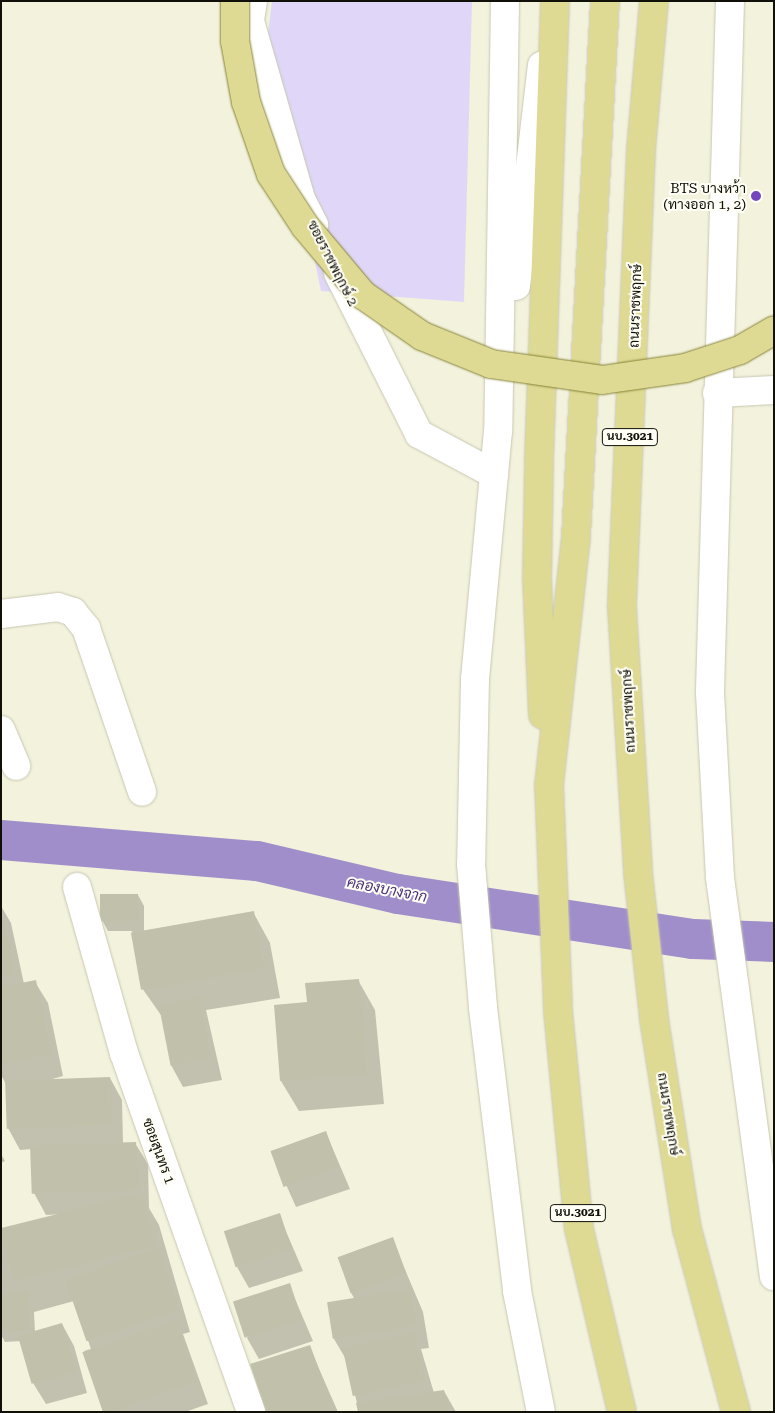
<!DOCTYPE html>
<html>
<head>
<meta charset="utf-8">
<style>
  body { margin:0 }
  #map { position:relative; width:775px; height:1413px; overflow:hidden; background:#f3f2dd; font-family:"Roboto Serif",Sarabun,serif }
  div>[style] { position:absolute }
  .green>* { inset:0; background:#e0d7f8 }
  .shadow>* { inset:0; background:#0003 }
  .canal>* { height:40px; margin:-20px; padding:0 20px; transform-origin:20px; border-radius:20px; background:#a08ecb }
  .building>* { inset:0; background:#c0c0ab; transform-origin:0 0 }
  .roads { filter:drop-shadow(0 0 1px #c8c7b2) drop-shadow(0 0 1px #c8c7b2) }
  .minor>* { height:28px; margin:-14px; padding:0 14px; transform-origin:14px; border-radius:14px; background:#fff }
  .secondary>* { height:28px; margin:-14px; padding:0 14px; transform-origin:14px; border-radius:14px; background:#fff }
  .primary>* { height:28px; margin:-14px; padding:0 14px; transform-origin:14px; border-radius:14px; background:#deda94 }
  .bridges { filter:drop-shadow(0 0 1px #888335) drop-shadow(0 0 1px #888335) }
  .primary-bridge>* { height:28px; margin:-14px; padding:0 14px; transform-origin:14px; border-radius:14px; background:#deda94 }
  .dots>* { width:14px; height:14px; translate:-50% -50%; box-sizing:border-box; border:2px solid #fffff6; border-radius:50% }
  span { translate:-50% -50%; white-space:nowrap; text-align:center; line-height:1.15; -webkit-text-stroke:4px #fffff6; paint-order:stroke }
  .shield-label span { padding:1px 4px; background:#fffff6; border:1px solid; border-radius:4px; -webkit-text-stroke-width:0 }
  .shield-label { font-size:12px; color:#100f08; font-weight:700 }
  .poi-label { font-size:14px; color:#100f08 }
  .right { translate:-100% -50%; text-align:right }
  .street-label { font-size:14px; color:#100f08 }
  .water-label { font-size:15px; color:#4c327b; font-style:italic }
  .frame { position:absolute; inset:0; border:2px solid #100f08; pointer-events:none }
</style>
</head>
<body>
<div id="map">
  <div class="green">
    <i style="clip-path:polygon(272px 1px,472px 1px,464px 302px,321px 291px,268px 34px)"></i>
  </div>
  <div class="shadow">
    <i style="clip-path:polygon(138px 895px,144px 906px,144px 931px,253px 912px,270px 943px,280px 998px,206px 1010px,222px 1080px,183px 1087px,171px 1065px,163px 1018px,142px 988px,132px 931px,108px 931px,102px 920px)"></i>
    <i style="clip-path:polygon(1px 906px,11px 923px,24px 984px,35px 982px,48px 1003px,63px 1076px,49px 1080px,110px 1078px,122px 1100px,123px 1143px,135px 1143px,148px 1164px,149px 1208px,159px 1225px,190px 1332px,183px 1334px,208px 1404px,185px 1412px,104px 1412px,84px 1351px,91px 1349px,74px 1301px,34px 1312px,35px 1332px,62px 1324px,74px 1346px,87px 1393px,46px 1404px,33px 1383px,21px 1341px,5px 1342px,1px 1335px,1px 1232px,64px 1214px,46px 1215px,34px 1193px,32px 1149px,20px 1150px,8px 1128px,6px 1084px,1px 1075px)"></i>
    <i style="clip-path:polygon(358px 980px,375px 1010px,384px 1104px,299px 1111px,281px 1081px,308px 1003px)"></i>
    <i style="clip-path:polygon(326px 1133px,350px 1189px,296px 1207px,271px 1151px)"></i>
    <i style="clip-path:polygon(1px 1154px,5px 1161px,1px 1163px)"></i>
    <i style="clip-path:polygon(279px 1215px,303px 1271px,249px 1288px,237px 1267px)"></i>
    <i style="clip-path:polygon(392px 1239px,423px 1312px,429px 1348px,421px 1349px,434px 1393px,444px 1391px,456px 1412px,359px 1412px,347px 1361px,334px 1339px,355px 1300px,350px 1291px)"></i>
    <i style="clip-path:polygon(289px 1285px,313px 1341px,259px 1359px,247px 1338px)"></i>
    <i style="clip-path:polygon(309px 1346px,338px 1412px,267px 1412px)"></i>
  </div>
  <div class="canal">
    <i style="left:1px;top:840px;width:257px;rotate:4.7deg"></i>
    <i style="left:257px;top:861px;width:145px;rotate:13.2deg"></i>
    <i style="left:398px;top:894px;width:298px;rotate:8.7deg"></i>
    <i style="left:693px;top:939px;width:81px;rotate:2.1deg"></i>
  </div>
  <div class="building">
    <i style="left:100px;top:894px;width:38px;height:27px"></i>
    <i style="left:254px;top:911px;width:58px;height:125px;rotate:80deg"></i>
    <i style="clip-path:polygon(1px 912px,15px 974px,1px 977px)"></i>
    <i style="clip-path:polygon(359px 979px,367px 1074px,280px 1081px,274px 1005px,307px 1002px,305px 983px)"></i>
    <i style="clip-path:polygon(36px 980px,51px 1054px,1px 1064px,1px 987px)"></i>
    <i style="left:199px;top:997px;width:62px;height:41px;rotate:79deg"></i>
    <i style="left:110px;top:1077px;width:48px;height:105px;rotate:88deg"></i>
    <i style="left:326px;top:1131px;width:38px;height:59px;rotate:70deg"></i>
    <i style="left:136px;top:1142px;width:48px;height:106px;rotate:88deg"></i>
    <i style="left:142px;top:1193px;width:54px;height:146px;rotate:76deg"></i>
    <i style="left:280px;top:1213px;width:38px;height:59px;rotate:72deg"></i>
    <i style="left:393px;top:1237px;width:38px;height:59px;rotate:70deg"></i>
    <i style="left:158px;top:1248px;width:65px;height:98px;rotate:71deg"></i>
    <i style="left:290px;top:1283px;width:38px;height:60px;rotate:72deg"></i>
    <i style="left:411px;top:1289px;width:37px;height:85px;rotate:81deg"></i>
    <i style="left:28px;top:1292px;width:38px;height:27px;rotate:87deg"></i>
    <i style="left:176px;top:1320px;width:65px;height:99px;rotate:71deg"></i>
    <i style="left:62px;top:1323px;width:50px;height:46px;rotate:74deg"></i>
    <i style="left:414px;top:1333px;width:49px;height:73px;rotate:78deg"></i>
    <i style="clip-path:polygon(310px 1345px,335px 1412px,266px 1412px,250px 1364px)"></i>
    <i style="clip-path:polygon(444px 1390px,448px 1412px,358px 1412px,356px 1403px)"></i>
  </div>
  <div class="roads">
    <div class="minor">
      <i style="left:253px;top:1px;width:20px;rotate:99deg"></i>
      <i style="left:250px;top:21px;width:185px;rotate:74deg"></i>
      <i style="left:301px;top:199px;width:29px;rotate:63deg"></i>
      <i style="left:338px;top:273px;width:180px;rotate:63.3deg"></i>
      <i style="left:419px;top:434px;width:85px;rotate:28.1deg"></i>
      <i style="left:717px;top:393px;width:57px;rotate:-3deg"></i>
      <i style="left:1px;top:614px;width:57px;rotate:-7deg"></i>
      <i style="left:58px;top:607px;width:16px;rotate:18deg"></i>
      <i style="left:73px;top:612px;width:21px;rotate:51deg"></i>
      <i style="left:86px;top:628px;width:173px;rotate:71.1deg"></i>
      <i style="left:1px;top:730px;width:39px;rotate:67deg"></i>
      <i style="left:77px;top:887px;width:173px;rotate:74.2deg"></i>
      <i style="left:124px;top:1053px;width:381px;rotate:70.5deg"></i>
    </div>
    <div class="secondary">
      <i style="left:505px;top:1px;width:430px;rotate:90.9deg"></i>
      <i style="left:498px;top:431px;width:249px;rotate:95.3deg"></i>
      <i style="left:475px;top:679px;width:185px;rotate:91.2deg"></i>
      <i style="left:471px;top:864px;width:144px;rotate:85.2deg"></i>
      <i style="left:483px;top:1008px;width:285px;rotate:83.1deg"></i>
      <i style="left:517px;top:1291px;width:123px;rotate:78.8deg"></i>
      <i style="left:730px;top:1px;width:692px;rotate:91.66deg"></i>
      <i style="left:710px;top:693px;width:185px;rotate:86.9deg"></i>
      <i style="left:720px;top:878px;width:402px;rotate:82.3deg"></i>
      <i style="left:516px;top:286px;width:222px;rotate:-83.3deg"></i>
    </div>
    <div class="primary">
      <i style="left:605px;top:1px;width:537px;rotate:93.1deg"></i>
      <i style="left:576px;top:537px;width:248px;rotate:96.2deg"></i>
      <i style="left:549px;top:784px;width:227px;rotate:87.7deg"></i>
      <i style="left:558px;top:1011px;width:219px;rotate:84.5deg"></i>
      <i style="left:579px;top:1229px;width:188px;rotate:76.8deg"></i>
      <i style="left:654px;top:1px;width:150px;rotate:95deg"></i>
      <i style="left:641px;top:150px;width:458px;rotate:92.4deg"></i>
      <i style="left:622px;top:608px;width:265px;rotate:86.5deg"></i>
      <i style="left:638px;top:873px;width:147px;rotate:83.7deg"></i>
      <i style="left:654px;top:1019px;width:213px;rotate:81.1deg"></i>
      <i style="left:687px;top:1229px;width:189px;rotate:75deg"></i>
      <i style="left:543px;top:715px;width:136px;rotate:-92.5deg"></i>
      <i style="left:537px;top:579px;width:120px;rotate:-89deg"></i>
      <i style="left:539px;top:459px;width:458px;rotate:-88deg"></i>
    </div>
  </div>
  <div class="bridges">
    <div class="primary-bridge">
      <i style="left:235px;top:1px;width:40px;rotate:90deg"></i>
      <i style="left:235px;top:41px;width:62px;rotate:79.8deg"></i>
      <i style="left:246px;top:102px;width:76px;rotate:70.9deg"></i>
      <i style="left:271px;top:174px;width:62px;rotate:56.8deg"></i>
      <i style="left:305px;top:226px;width:90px;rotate:50deg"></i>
      <i style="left:363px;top:295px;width:72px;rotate:34.8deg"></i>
      <i style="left:422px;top:336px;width:74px;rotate:22.1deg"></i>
      <i style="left:491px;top:364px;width:112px;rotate:8.2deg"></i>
      <i style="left:602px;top:380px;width:84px;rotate:-8.2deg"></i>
      <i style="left:685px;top:368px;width:58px;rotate:-18.1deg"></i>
      <i style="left:740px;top:350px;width:39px;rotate:-30deg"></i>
    </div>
  </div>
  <div class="dots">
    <i style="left:756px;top:196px;background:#7446be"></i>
  </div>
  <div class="shield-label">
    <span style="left:630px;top:437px">นบ.3021</span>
    <span style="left:578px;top:1213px">นบ.3021</span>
  </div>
  <div class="poi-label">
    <span class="right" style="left:746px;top:196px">BTS บางหว้า<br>(ทางออก 1, 2)</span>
  </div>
  <div class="street-label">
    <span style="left:333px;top:263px;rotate:63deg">ซอยราชพฤกษ์ 2</span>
    <span style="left:635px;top:306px;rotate:-88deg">ถนนราชพฤกษ์</span>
    <span style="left:628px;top:711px;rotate:-93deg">ถนนราชพฤกษ์</span>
    <span style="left:669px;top:1114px;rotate:81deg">ถนนราชพฤกษ์</span>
    <span style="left:159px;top:1151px;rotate:70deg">ซอยสุนทร 1</span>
  </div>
  <div class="water-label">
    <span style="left:387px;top:890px;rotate:11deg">คลองบางจาก</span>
  </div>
  <div class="frame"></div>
</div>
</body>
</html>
